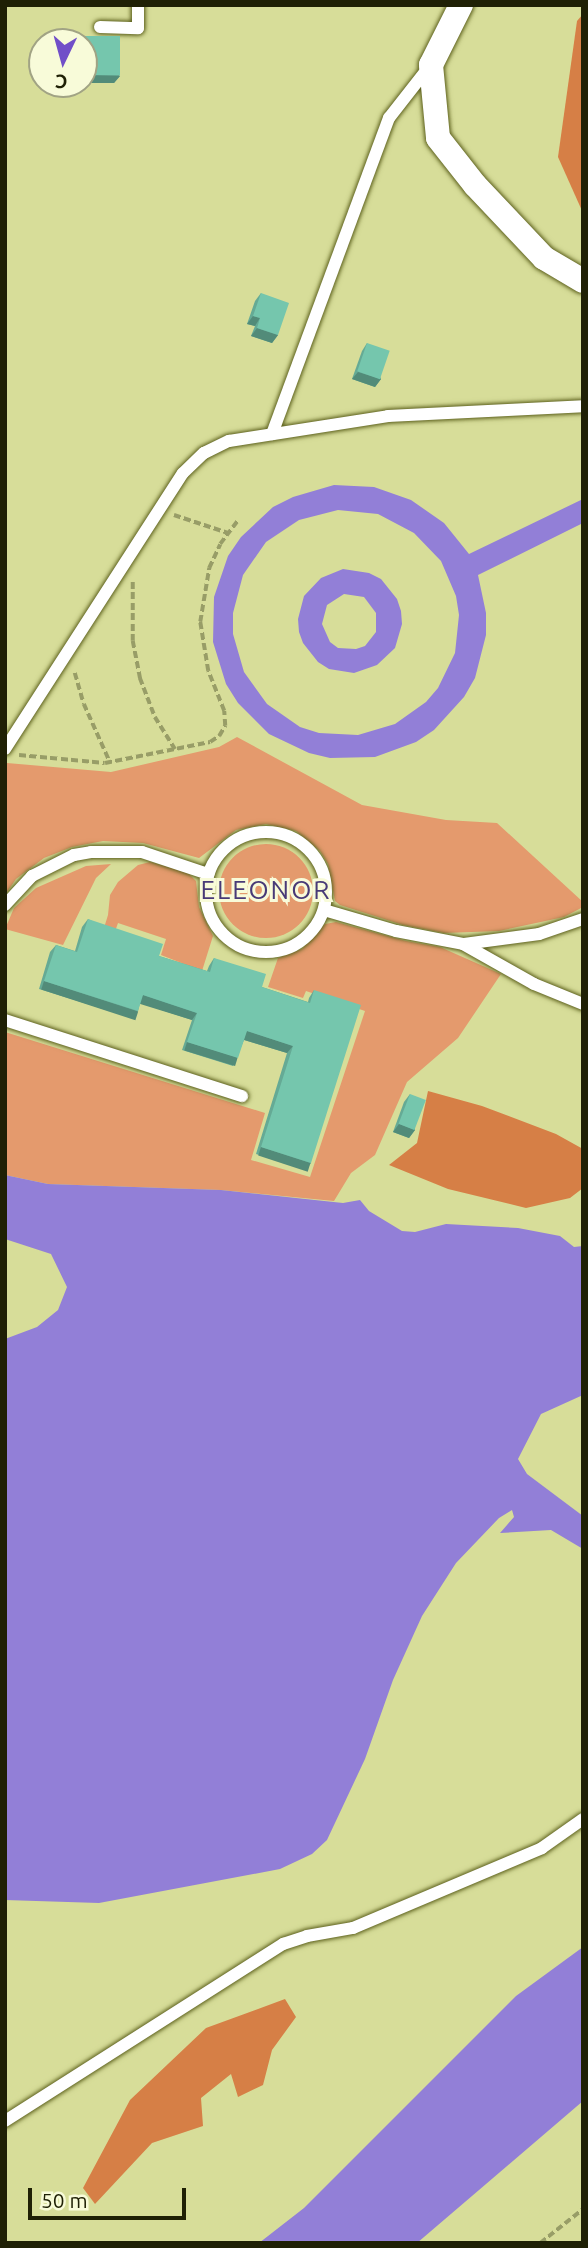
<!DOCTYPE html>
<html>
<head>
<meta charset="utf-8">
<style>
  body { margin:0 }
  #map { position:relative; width:588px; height:2248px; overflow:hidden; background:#d7dd99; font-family:Ubuntu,sans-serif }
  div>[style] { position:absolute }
  .green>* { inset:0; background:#e49a6d }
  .round { border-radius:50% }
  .forest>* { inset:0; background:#d67f46 }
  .water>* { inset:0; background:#927fd7 }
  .path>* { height:3.5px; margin-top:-1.75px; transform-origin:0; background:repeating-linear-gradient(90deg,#989d67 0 7px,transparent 0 10.5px) }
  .roads { filter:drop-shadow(0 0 2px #5d611d) drop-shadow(0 0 2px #5d611d) }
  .lane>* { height:12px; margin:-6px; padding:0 6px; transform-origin:6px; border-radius:6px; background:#fff }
  .lane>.ring { margin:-6px; padding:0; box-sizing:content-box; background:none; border:12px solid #fff; border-radius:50% }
  .street>* { height:24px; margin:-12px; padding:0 12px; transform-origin:12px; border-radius:12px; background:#fff }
  .wall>* { inset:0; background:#65aa95 }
  .shaded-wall>* { inset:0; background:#528b79; transform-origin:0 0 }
  .building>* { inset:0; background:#75c6ad; transform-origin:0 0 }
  span { translate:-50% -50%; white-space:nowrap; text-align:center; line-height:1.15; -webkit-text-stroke:6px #f8fbd9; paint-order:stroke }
  .neighbourhood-label { font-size:26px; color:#483a77; letter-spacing:2px }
  .frame { position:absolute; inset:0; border:7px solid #1f2005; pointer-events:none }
  .north { position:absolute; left:28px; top:28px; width:70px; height:70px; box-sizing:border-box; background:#f8fbd9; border:2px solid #a1a384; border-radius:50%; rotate:185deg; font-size:19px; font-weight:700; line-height:28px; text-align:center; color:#1f2005 }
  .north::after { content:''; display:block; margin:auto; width:24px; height:32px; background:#714fc8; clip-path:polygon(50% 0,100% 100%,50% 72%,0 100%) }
  .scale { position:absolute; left:28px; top:2188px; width:158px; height:32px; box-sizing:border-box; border:4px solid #1f2005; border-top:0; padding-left:9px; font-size:21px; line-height:24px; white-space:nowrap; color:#1f2005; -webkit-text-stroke:5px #f8fbd9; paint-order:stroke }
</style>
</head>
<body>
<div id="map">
  <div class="green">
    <i style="clip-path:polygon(237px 737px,362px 805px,446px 820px,497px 823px,583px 902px,583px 907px,564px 917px,499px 931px,444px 933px,403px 925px,340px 905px,335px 901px,328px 864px,320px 851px,296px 831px,266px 824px,236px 830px,199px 858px,143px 843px,103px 841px,72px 847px,44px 858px,16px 879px,5px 895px,7px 763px,111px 772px,219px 747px)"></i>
    <i class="round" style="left:219px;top:844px;width:94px;height:94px"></i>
    <i style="clip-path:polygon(150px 862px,187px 872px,196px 881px,199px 907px,213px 936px,202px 971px,161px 955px,166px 939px,118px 923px,105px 960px,95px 957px,108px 915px,110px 895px,118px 882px,138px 865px)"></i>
    <i style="clip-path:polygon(111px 864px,96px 878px,63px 945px,5px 929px,14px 908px,36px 888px,86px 866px)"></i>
    <i style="clip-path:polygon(336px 922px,406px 941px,440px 947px,501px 974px,458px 1038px,407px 1082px,375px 1155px,351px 1173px,334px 1201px,221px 1190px,48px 1184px,5px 1175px,5px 1032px,265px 1113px,251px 1160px,310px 1177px,365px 1011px,306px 991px,303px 998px,268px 987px,278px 958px,302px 949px,325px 924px)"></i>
  </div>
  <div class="forest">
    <i style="clip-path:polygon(583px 14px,583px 213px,558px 157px,577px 21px)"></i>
    <i style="clip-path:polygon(428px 1091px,482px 1106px,556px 1134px,583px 1149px,583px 1188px,570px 1198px,526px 1208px,448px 1189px,389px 1165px,417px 1143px)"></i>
    <i style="clip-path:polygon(285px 1999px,296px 2017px,272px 2050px,263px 2085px,238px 2097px,231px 2074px,201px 2098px,203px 2126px,152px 2143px,95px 2204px,83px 2188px,130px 2100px,206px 2028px)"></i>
  </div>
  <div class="water">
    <i style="clip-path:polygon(evenodd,334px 485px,374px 487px,411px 500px,444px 523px,469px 554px,583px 499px,583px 523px,478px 575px,486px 613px,486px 635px,475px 678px,464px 697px,434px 730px,416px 742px,375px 757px,330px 758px,309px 753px,269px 734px,238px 703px,226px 684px,213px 642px,214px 597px,228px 556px,241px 537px,273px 507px,293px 497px,334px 485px,338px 510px,378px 514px,414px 533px,441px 561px,456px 596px,459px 615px,455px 653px,438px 688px,426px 702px,395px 724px,358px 735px,319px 733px,300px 727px,267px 704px,244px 672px,233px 634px,233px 613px,243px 575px,266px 542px,299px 520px,338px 510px)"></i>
    <i style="clip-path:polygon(evenodd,343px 569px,369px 573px,381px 579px,397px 599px,401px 611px,402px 624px,395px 648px,377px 665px,354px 673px,329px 669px,318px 662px,303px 643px,299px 632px,298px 619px,304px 596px,321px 578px,343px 569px,344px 594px,364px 597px,376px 613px,376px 632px,365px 646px,356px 649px,338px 648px,330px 642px,322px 624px,327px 605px,344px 594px)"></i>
    <i style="clip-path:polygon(5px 1175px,48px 1184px,221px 1190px,343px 1203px,360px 1200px,369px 1211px,402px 1231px,415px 1232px,446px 1224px,518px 1228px,560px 1236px,574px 1247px,583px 1246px,583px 1395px,541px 1414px,518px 1459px,527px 1474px,583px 1516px,583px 1549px,551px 1530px,500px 1533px,514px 1517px,512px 1510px,499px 1518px,456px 1563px,422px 1616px,393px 1680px,365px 1759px,327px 1840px,312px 1854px,280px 1869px,99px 1903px,5px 1900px,5px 1339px,37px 1327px,58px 1310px,67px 1287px,51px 1254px,5px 1239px)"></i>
    <i style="clip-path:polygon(583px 1947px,583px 2101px,417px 2243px,259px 2243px,304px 2208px,516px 1996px)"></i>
  </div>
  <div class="path">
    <i style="left:174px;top:515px;width:57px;rotate:18.4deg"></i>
    <i style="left:133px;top:582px;width:59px;rotate:90deg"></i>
    <i style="left:133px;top:641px;width:38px;rotate:79deg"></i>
    <i style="left:140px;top:678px;width:42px;rotate:69deg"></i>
    <i style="left:155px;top:717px;width:38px;rotate:58deg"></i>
    <i style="left:75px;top:673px;width:32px;rotate:74deg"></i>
    <i style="left:84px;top:704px;width:64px;rotate:65.9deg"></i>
    <i style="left:19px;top:755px;width:86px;rotate:5.3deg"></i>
    <i style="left:105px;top:763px;width:107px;rotate:-11.3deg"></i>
    <i style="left:210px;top:742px;width:11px;rotate:-34deg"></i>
    <i style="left:219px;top:736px;width:12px;rotate:-59deg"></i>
    <i style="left:225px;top:726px;width:15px;rotate:-94deg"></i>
    <i style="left:224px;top:711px;width:43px;rotate:-111.8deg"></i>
    <i style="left:208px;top:671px;width:50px;rotate:-99.3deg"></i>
    <i style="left:200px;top:622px;width:55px;rotate:-80.5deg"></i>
    <i style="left:209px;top:568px;width:26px;rotate:-65deg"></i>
    <i style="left:220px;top:544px;width:30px;rotate:-53deg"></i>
    <i style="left:540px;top:2243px;width:55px;rotate:-38.3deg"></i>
  </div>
  <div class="roads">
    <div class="lane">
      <i style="left:100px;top:27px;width:38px;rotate:2deg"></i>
      <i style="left:138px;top:28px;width:23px;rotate:-90deg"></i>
      <i style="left:272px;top:434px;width:337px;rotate:-69.7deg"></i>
      <i style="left:389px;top:118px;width:63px;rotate:-52deg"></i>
      <i style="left:5px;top:749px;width:328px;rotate:-57.2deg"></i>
      <i style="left:183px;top:473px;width:29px;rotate:-44deg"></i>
      <i style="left:204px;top:453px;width:28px;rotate:-26deg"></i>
      <i style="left:229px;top:441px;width:161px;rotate:-8.9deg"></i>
      <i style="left:388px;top:416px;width:195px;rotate:-2.9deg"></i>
      <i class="ring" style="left:206px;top:832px;width:108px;height:108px"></i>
      <i style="left:5px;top:905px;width:40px;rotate:-47deg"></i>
      <i style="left:32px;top:876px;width:47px;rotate:-26.6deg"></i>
      <i style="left:74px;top:855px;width:17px;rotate:-10deg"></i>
      <i style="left:91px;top:852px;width:51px"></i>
      <i style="left:142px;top:852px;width:70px;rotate:18.4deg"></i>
      <i style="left:324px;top:910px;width:75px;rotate:16.3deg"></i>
      <i style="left:396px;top:931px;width:68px;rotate:11deg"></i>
      <i style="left:463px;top:944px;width:81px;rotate:29.4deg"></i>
      <i style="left:534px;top:984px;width:53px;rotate:22.2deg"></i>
      <i style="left:464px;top:944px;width:76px;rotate:-7.6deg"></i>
      <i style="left:539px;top:934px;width:46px;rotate:-18.8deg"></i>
      <i style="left:5px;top:1020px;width:249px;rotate:17.8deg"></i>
      <i style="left:5px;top:2121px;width:330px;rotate:-32.5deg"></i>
      <i style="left:283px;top:1944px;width:25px;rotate:-18deg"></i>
      <i style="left:307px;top:1936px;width:47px;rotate:-9.9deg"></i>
      <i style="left:353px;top:1928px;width:205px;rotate:-22.9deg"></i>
      <i style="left:542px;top:1848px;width:50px;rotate:-35.3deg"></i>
    </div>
    <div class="street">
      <i style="left:461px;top:5px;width:67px;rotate:116.6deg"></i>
      <i style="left:431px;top:65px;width:73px;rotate:84.5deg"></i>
      <i style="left:438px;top:138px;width:60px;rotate:51.8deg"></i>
      <i style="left:475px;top:185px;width:100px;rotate:46.6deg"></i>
      <i style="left:544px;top:258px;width:45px;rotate:30.5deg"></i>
    </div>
  </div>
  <div class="wall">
    <i style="clip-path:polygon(85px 36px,120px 76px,114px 83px,84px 83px,84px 42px,81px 42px)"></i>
    <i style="clip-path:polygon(261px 293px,278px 335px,272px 343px,251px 336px,255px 326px,247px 324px,255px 301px)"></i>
    <i style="clip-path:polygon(367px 343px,381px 379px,375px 387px,352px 379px,362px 351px)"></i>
    <i style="clip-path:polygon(88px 919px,159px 956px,207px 971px,209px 966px,214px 958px,262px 987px,308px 1002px,309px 998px,314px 990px,311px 1163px,306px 1170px,256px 1154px,287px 1053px,244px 1040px,233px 1066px,182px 1050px,192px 1020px,140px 1003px,138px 1011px,132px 1018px,39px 989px,50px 952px,56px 945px,75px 951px,82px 927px)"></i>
    <i style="clip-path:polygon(410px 1094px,415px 1130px,409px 1138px,393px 1132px,404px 1102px)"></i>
  </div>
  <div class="shaded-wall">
    <i style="clip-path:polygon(85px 75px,120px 76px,114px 83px,84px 83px)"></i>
    <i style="clip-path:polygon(253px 316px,260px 318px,255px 326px,247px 324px)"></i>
    <i style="clip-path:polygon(257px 328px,278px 335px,272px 343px,251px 336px)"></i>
    <i style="clip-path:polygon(358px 372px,381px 379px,375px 387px,352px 379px)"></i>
    <i style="left:44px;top:981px;width:99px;height:9px;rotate:18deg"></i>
    <i style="clip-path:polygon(143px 995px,197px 1013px,192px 1020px,137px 1003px)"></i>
    <i style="clip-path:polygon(247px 1031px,293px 1046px,287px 1053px,241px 1039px)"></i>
    <i style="left:187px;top:1042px;width:53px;height:9px;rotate:17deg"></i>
    <i style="clip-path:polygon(399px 1124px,415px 1130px,409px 1138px,393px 1132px)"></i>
    <i style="left:261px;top:1147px;width:52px;height:9px;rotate:18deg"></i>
  </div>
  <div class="building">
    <i style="left:85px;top:36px;width:35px;height:39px"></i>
    <i style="clip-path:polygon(261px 293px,289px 303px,278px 335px,257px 328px,260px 318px,253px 316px)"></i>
    <i style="left:367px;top:343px;width:24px;height:30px;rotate:19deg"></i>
    <i style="clip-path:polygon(88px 919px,163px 944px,159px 956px,210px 972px,214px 958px,266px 974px,262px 987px,310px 1003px,314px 990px,361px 1005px,311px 1163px,261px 1147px,293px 1046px,247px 1031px,238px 1058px,187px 1042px,197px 1013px,143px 995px,138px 1011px,44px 981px,56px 945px,77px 952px)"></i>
    <i style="left:410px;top:1094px;width:17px;height:32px;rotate:21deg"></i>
  </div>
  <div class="neighbourhood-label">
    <span style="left:266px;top:890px">ELEONOR</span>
  </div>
  <div class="frame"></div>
  <div class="north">С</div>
  <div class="scale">50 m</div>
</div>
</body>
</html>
